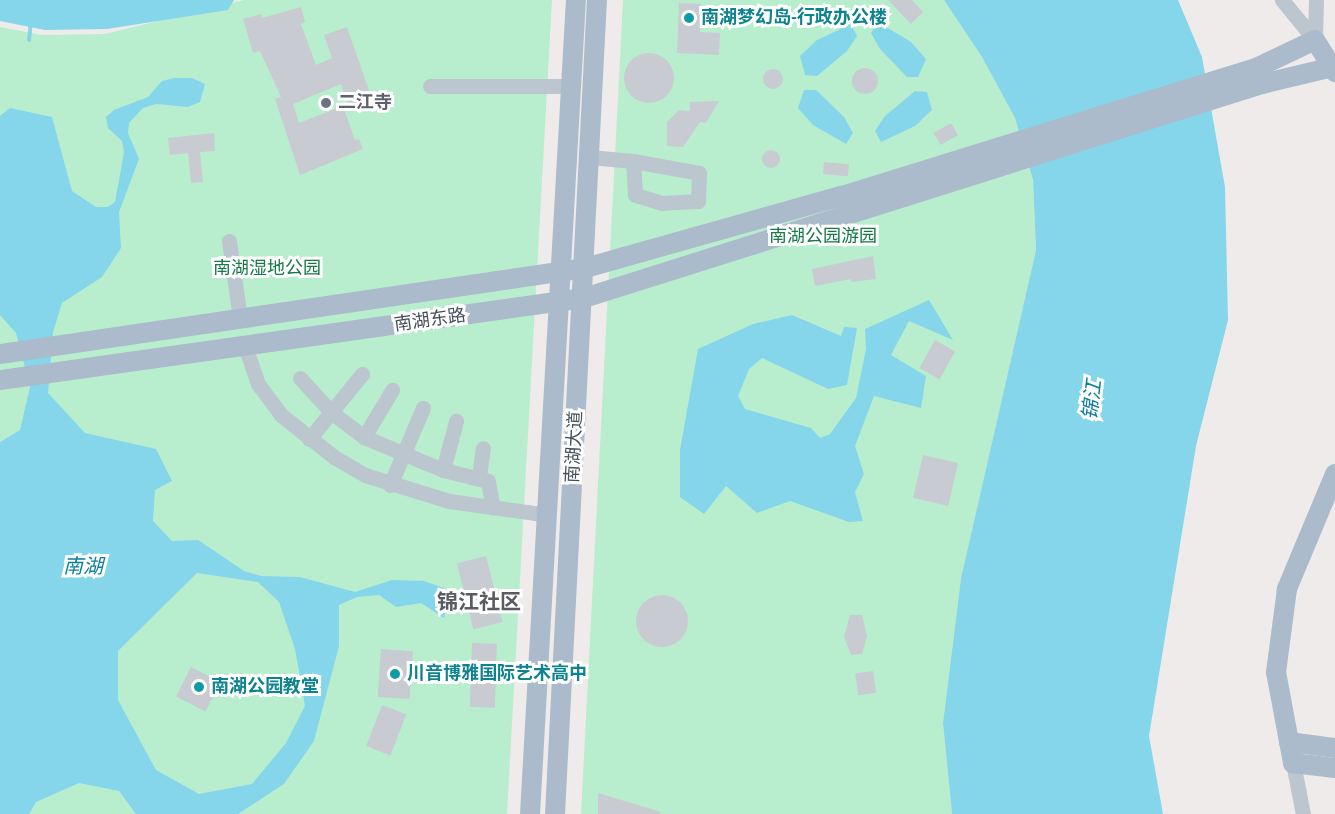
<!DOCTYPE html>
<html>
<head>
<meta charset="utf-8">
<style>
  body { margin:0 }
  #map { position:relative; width:1335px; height:814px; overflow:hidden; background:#efebeb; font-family:"Source Sans 3","Noto Sans SC",sans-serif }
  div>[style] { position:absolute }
  .green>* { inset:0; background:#b8eecd }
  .water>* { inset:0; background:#85d6eb }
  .stream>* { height:4px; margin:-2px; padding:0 2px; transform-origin:2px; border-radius:2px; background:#85d6eb }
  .building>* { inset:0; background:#c8cbd1; transform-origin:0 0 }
  .round { border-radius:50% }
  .minor>* { height:15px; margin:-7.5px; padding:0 7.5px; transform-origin:7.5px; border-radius:7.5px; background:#bcc6ce }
  .major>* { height:20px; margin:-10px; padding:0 10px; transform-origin:10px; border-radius:10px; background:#abbbcb }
  .dots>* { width:16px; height:16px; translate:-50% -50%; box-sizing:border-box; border:3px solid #fff; border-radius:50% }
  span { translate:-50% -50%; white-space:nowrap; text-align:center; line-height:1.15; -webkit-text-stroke:6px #fff; paint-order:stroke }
  .culture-label { font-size:18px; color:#0d838f; font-weight:700 }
  .left { translate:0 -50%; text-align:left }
  .worship-label { font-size:18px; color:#5b616d; font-weight:700 }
  .park-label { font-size:18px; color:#167947 }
  .street-label { font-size:18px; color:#444f59 }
  .water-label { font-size:20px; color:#0c7f9d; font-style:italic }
  .quarter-label { font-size:21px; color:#585c61; font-weight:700 }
</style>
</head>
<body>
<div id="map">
  <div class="green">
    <i style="clip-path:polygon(244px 0,552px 0,507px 814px,0 814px,0 27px,42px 35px,105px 34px)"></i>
    <i style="clip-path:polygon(623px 0,944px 0,982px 57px,1015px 118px,1033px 180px,1036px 250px,961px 578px,943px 723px,952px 814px,581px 814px)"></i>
  </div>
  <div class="water">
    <i style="clip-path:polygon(0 0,234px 0,228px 10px,107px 29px,45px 30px,0 21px)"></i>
    <i style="clip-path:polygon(944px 0,1178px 0,1202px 57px,1225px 187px,1228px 320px,1196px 446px,1149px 736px,1163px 814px,952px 814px,943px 723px,961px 578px,1036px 250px,1033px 180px,1015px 118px,982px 57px)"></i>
    <i style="clip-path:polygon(878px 22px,911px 42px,926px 59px,918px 77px,907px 77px,880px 49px,871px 33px)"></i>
    <i style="clip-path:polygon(851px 24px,857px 36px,847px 51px,817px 76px,805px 75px,800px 56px,817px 40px)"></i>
    <i style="clip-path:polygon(evenodd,174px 78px,192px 78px,205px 84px,200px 102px,188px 107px,156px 104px,143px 108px,129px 123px,128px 133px,139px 159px,119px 212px,121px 248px,102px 277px,62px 303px,53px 332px,48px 393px,85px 433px,156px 449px,172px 481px,155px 490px,153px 521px,172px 541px,198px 540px,244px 571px,261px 576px,300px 577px,355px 592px,392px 580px,424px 581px,444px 588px,447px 603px,444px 618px,421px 603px,396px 607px,379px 595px,357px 597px,339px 605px,339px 646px,314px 741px,284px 784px,238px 814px,136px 814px,119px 791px,79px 783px,36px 802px,29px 814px,0 814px,0 442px,20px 430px,30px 387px,16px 333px,0 315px,0 116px,10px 108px,52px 117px,72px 191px,96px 207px,108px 207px,115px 202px,124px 152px,122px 141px,108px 128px,106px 117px,114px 110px,148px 97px,162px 81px,174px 78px,197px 573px,258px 582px,279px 602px,295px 649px,305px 706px,286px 743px,252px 784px,199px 794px,156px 770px,118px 700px,118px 651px,197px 573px)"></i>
    <i style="clip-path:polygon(804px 90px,816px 90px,844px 117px,853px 133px,846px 144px,813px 125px,798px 108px)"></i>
    <i style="clip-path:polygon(915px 91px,927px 92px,932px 110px,915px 126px,881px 142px,875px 131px,885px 116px)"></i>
    <i style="clip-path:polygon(929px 300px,953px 340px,909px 321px,891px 355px,926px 376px,921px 408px,874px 396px,855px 446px,864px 474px,855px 492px,863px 521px,849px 522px,790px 501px,757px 513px,726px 486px,704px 514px,680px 497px,680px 450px,698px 349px,753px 324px,792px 315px,841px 336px,844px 327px,857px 328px,847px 385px,828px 389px,762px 358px,749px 369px,738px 396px,745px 409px,811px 428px,820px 438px,830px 434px,856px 398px,866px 349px,865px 329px)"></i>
  </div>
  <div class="stream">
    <i style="left:29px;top:40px;width:18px;rotate:-84deg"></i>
  </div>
  <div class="building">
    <i style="clip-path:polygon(888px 0,912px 0,923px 12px,911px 24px)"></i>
    <i style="clip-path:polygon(679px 3px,701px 4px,700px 32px,720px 33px,719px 55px,677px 53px)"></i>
    <i style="clip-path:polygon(301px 7px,305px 22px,301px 24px,316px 65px,332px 58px,324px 35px,347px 27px,372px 99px,349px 107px,341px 84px,293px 104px,299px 123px,343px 106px,355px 140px,359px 139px,363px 149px,300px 175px,275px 99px,281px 97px,260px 51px,253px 53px,243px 19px,261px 14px,262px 18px)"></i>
    <i class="round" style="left:624px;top:53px;width:50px;height:50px"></i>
    <i class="round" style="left:852px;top:68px;width:26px;height:26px"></i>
    <i class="round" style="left:763px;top:69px;width:20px;height:20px"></i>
    <i style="clip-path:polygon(719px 101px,706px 123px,700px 122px,683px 147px,667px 146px,667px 122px,679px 110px,690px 111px,690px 102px)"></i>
    <i style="left:951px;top:123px;width:14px;height:20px;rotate:60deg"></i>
    <i style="clip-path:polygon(214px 133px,215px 151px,200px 152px,203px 182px,191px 183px,188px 153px,170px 155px,168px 138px)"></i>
    <i class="round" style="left:762px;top:150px;width:18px;height:18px"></i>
    <i style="left:824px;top:162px;width:25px;height:12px;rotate:5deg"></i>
    <i style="clip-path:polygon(873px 256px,876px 279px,851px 282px,851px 279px,815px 286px,812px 269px)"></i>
    <i style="left:935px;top:340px;width:23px;height:32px;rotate:29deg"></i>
    <i style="left:923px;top:455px;width:36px;height:44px;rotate:13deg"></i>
    <i style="left:486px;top:556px;width:68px;height:30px;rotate:76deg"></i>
    <i class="round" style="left:636px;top:595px;width:52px;height:52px"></i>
    <i style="clip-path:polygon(850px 615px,862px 615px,867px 636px,862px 654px,851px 655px,844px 637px)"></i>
    <i style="left:472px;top:643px;width:25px;height:64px;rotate:2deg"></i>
    <i style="left:381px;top:649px;width:32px;height:48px;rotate:4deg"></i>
    <i style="left:191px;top:667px;width:33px;height:33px;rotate:27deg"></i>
    <i style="left:873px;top:671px;width:22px;height:18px;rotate:82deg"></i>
    <i style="left:382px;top:705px;width:26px;height:44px;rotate:21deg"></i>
    <i style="clip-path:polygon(598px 793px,661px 812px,660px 814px,598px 814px)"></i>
  </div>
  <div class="minor">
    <i style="left:1282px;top:0;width:52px;rotate:50.5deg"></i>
    <i style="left:1315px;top:40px;width:40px;rotate:-88.6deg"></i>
    <i style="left:430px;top:86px;width:142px"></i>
    <i style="left:590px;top:157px;width:43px;rotate:5.3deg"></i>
    <i style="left:633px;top:161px;width:67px;rotate:10.3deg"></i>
    <i style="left:699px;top:173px;width:28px;rotate:92deg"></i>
    <i style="left:698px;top:201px;width:36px;rotate:177deg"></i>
    <i style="left:662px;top:203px;width:28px;rotate:-163deg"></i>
    <i style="left:635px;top:195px;width:34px;rotate:-93deg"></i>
    <i style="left:229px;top:241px;width:78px;rotate:81.9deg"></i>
    <i style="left:245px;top:346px;width:40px;rotate:71.1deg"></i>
    <i style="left:258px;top:384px;width:39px;rotate:53deg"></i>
    <i style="left:281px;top:415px;width:68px;rotate:38.4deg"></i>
    <i style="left:334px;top:457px;width:36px;rotate:30deg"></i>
    <i style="left:365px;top:475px;width:88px;rotate:17.2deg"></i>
    <i style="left:449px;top:501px;width:100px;rotate:8deg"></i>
    <i style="left:300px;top:378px;width:46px;rotate:47.6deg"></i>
    <i style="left:331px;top:412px;width:41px;rotate:37.1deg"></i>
    <i style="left:364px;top:437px;width:86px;rotate:22.7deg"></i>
    <i style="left:443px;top:470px;width:46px;rotate:13.7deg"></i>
    <i style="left:488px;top:481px;width:27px;rotate:80deg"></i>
    <i style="left:364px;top:437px;width:55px;rotate:-59.2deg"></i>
    <i style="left:309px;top:439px;width:84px;rotate:-50.8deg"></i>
    <i style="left:443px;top:470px;width:51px;rotate:-75.1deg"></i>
    <i style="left:479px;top:476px;width:28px;rotate:-82deg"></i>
    <i style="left:390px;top:485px;width:84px;rotate:-66.8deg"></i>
    <i style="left:1293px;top:763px;width:52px;rotate:78.9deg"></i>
  </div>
  <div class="major">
    <i style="left:0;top:354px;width:591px;rotate:-8.36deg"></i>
    <i style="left:585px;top:268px;width:267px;rotate:-15.7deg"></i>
    <i style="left:842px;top:196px;width:433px;rotate:-17.2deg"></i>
    <i style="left:1256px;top:68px;width:65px;rotate:-25.4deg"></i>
    <i style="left:1315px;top:40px;width:38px;rotate:58deg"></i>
    <i style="left:0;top:380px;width:590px;rotate:-7.99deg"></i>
    <i style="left:584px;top:298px;width:711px;rotate:-17.52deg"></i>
    <i style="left:1262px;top:84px;width:73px;rotate:-13.5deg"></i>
    <i style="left:1335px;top:474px;width:125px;rotate:112.7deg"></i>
    <i style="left:1287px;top:589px;width:84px;rotate:97.5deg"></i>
    <i style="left:1276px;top:672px;width:93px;rotate:79.4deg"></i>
    <i style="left:1293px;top:763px;width:42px;rotate:6.8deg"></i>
    <i style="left:1289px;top:742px;width:46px;rotate:7.4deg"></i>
    <i style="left:530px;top:814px;width:815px;rotate:-86.77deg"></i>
    <i style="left:555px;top:814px;width:815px;rotate:-87.05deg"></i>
  </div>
  <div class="dots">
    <i style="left:689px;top:18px;background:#0f9aa8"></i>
    <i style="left:326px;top:103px;background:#6b7280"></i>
    <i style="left:395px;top:674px;background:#0f9aa8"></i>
    <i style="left:199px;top:687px;background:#0f9aa8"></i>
  </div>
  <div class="culture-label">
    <span class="left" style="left:701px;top:18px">南湖梦幻岛-行政办公楼</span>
    <span class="left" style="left:407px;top:674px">川音博雅国际艺术高中</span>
    <span class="left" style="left:211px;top:687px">南湖公园教堂</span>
  </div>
  <div class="worship-label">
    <span class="left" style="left:338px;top:103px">二江寺</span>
  </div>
  <div class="park-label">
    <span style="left:823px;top:237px">南湖公园游园</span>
    <span style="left:267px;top:269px">南湖湿地公园</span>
  </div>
  <div class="street-label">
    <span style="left:430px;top:321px;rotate:-8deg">南湖东路</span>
    <span style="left:575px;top:447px;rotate:-87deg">南湖大道</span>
  </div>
  <div class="water-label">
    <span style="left:1093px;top:400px;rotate:-83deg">锦江</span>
    <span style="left:83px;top:567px">南湖</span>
  </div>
  <div class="quarter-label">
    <span style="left:479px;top:602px">锦江社区</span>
  </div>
</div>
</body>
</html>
